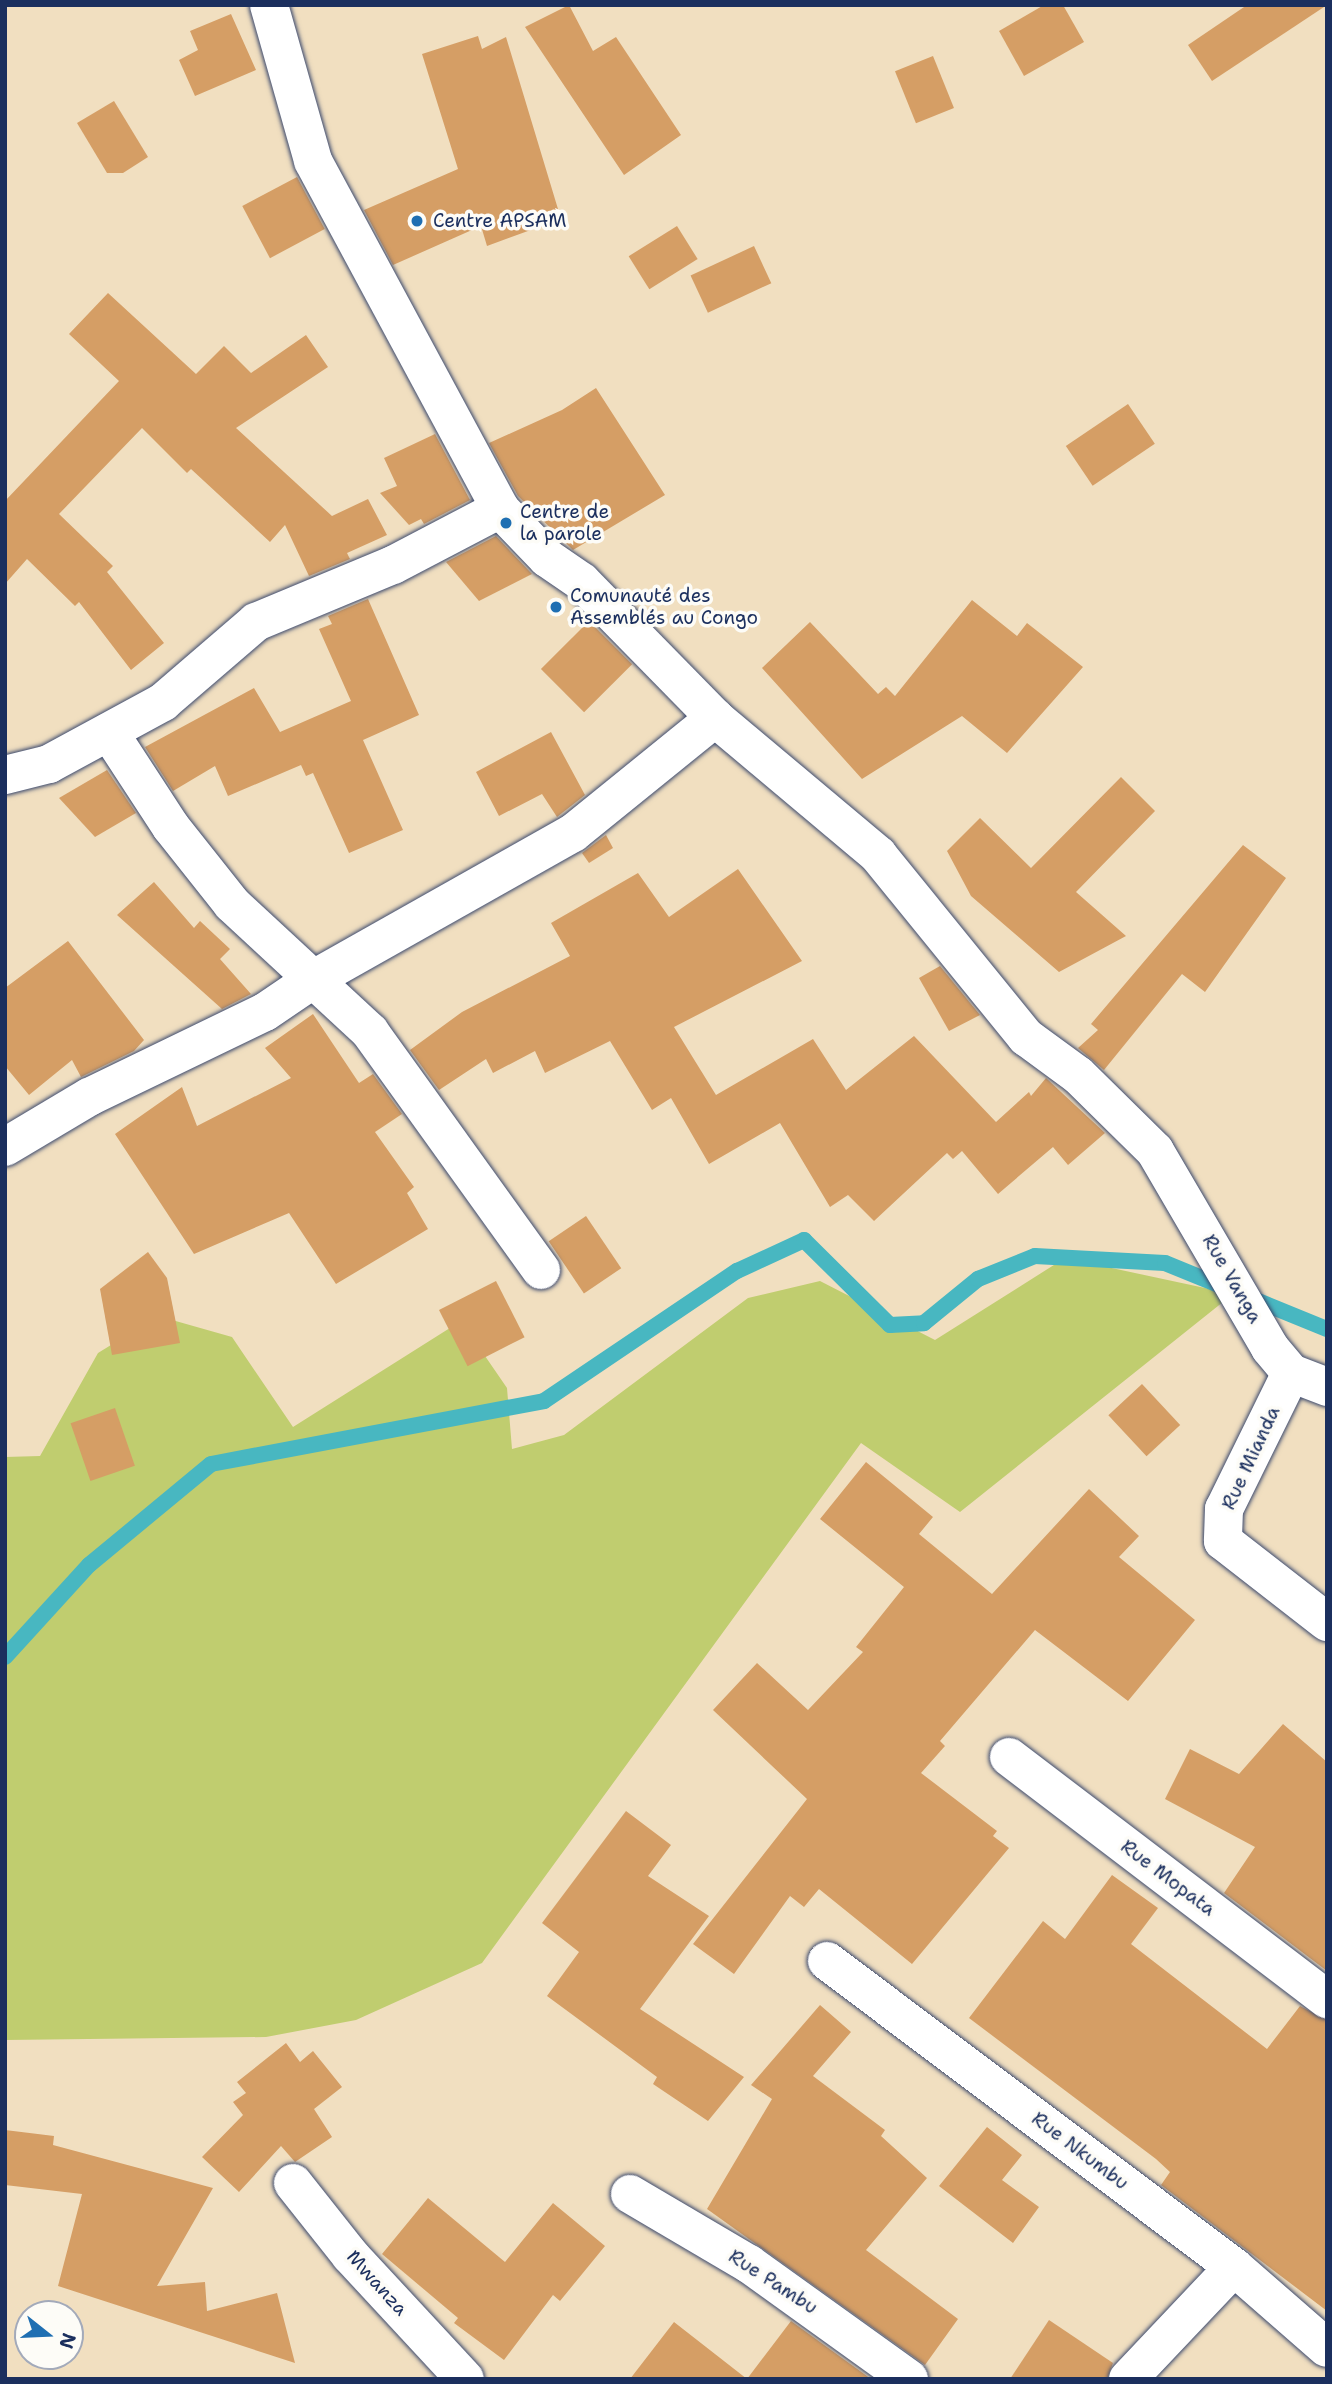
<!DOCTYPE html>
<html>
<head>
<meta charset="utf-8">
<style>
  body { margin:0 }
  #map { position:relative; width:1332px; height:2384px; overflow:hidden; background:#f1dfc0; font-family:"Shantell Sans",sans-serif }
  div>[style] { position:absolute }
  .green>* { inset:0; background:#c0cd6f }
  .stream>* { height:16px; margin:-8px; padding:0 8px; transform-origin:8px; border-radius:8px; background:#48b7c1 }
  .building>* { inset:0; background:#d59e65; transform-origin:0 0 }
  .roads { filter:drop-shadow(0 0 2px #3b496d) drop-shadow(0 0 2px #3b496d) }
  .minor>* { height:38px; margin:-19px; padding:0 19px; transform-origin:19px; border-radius:19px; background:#fff }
  .dots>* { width:19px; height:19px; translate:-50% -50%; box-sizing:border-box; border:4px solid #fdfcf7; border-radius:50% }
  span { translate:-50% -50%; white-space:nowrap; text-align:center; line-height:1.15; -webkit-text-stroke:7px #fdfcf7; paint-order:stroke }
  .poi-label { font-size:19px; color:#1b2f5e }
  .left { translate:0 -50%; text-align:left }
  .street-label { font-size:19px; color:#1b2f5e }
  .frame { position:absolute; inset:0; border:7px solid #1b2f5e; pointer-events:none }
  .north { position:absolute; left:14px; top:2300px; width:70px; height:70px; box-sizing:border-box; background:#fdfcf7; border:2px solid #a3aaba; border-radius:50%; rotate:108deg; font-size:19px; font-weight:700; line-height:28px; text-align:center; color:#1b2f5e }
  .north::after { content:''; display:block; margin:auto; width:24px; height:32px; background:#1f6fb2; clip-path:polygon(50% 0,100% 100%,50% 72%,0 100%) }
</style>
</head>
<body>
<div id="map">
  <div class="green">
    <i style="clip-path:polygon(1065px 1258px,1233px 1294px,960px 1512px,861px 1443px,482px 1963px,356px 2020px,266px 2037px,5px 2040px,5px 1457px,40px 1456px,98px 1353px,158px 1316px,232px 1337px,293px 1427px,461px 1321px,507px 1388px,512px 1449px,564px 1435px,748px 1298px,820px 1281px,935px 1340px)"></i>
  </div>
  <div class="stream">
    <i style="left:5px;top:1657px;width:125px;rotate:-47.6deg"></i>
    <i style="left:89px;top:1565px;width:158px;rotate:-39.6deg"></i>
    <i style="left:211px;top:1464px;width:339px;rotate:-10.7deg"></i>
    <i style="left:544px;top:1401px;width:233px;rotate:-34deg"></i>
    <i style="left:737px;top:1271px;width:74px;rotate:-24.8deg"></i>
    <i style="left:804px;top:1240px;width:121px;rotate:44.7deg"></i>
    <i style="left:890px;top:1325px;width:34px;rotate:-3deg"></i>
    <i style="left:924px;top:1323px;width:70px;rotate:-39.2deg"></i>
    <i style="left:978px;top:1279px;width:61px;rotate:-22deg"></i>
    <i style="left:1035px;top:1256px;width:130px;rotate:3.1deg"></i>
    <i style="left:1165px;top:1263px;width:175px;rotate:22.2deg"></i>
  </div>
  <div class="building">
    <i style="clip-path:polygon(569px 5px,593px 51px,616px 37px,681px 135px,624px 175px,525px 27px)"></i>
    <i style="clip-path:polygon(1044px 5px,1063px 5px,1084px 42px,1024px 76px,999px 31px)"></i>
    <i style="clip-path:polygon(1247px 5px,1327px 5px,1212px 81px,1188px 45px)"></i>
    <i style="clip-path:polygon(231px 14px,256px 70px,195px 96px,179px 60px,198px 50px,190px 31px)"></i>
    <i style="clip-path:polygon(478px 36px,482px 49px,506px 37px,561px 219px,487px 246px,481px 226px,393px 265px,364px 210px,458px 169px,422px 54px)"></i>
    <i style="left:933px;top:56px;width:56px;height:41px;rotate:68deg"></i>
    <i style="clip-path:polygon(114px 101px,148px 157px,123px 173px,107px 173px,77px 123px)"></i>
    <i style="left:297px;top:177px;width:59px;height:62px;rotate:62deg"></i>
    <i style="left:677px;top:226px;width:39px;height:57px;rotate:58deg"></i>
    <i style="left:754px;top:246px;width:41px;height:70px;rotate:65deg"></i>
    <i style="clip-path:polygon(108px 293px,196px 374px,224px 346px,251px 373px,306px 335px,328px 367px,236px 428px,332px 516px,368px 499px,387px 535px,347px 553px,350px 559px,309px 576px,285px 525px,270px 542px,191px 469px,187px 473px,142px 428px,59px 514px,113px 566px,107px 572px,164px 643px,131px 670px,79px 602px,75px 606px,27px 559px,5px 584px,5px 501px,119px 381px,69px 334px)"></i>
    <i style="clip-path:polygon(596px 388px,665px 495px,573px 550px,518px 496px,489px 443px,562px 410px)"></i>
    <i style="left:1128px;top:404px;width:48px;height:75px;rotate:56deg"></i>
    <i style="clip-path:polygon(435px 434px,470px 500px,424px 524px,421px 519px,409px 525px,380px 493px,397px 486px,384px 458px)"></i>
    <i style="clip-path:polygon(496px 536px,532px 574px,479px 601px,446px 562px)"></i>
    <i style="clip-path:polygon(368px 599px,419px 715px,363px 740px,403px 830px,349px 853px,313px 773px,306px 776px,301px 765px,228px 796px,215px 766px,173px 791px,145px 747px,254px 688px,280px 732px,351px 701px,319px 629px,332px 624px,328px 616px)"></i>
    <i style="clip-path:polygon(972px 600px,1017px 636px,1027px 623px,1083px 667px,1007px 753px,962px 716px,862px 779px,762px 668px,810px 622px,878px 694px,886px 687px,895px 696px)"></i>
    <i style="left:589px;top:621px;width:61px;height:68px;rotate:45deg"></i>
    <i style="clip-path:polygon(551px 732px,585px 795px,557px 817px,542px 794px,499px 816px,476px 772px)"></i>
    <i style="clip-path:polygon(107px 770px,136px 813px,95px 837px,59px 798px)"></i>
    <i style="clip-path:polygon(1121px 777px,1155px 811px,1076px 892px,1126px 936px,1059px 972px,971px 896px,947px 851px,980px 818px,1031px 868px)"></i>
    <i style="clip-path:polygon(606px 835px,613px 848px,589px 863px,582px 853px)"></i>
    <i style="clip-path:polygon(1243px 845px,1286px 878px,1205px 992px,1182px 974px,1104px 1070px,1078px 1048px,1098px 1030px,1091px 1024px)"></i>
    <i style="clip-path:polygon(738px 869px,802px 961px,674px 1027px,716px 1095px,813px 1039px,846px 1090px,914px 1036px,996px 1122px,1029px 1092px,1031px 1096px,1046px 1078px,1105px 1133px,1068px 1165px,1053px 1147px,998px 1194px,962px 1151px,953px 1159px,947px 1153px,874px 1221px,848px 1195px,830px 1207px,780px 1123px,709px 1164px,671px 1098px,652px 1110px,610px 1041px,545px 1073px,535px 1051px,493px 1073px,486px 1059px,439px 1090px,410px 1050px,462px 1012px,570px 956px,551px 923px,638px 873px,669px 917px)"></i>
    <i style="clip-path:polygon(154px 882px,194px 928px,200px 921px,230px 949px,220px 959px,251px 994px,222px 1009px,117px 915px)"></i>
    <i style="clip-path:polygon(68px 941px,144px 1040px,134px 1051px,81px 1077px,72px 1060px,29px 1095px,5px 1066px,5px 988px)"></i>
    <i style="clip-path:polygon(940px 966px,980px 1015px,949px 1031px,919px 978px)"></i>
    <i style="clip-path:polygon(313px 1014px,359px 1083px,373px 1074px,402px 1114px,375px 1132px,414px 1187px,407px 1193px,428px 1229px,336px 1284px,289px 1213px,194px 1254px,115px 1134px,182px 1087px,197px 1126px,291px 1078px,265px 1048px)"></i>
    <i style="left:586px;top:1216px;width:63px;height:45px;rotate:56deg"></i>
    <i style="clip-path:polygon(148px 1252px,167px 1278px,180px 1343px,112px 1355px,100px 1289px)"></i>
    <i style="left:496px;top:1281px;width:63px;height:64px;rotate:63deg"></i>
    <i style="left:1142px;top:1384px;width:56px;height:46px;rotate:47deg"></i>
    <i style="left:115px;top:1408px;width:61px;height:47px;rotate:71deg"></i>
    <i style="clip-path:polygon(866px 1462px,933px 1517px,919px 1534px,992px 1594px,1089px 1489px,1139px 1536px,1119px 1557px,1195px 1620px,1128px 1701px,1035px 1630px,940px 1741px,945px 1746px,921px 1773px,997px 1831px,993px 1836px,1009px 1848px,912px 1964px,819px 1889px,804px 1907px,790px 1896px,734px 1974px,693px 1944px,807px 1799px,713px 1710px,757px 1663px,808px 1710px,863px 1652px,856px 1647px,904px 1587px,820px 1519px)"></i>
    <i style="clip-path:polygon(1283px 1724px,1327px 1762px,1327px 1971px,1224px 1893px,1255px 1847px,1165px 1799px,1190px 1749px,1239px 1774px)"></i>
    <i style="clip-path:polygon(626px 1811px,671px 1845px,648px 1876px,709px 1916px,640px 2009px,744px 2077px,708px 2121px,653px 2084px,657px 2077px,547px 1996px,579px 1952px,542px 1923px)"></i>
    <i style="clip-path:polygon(1112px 1875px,1158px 1908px,1131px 1944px,1267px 2049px,1300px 2006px,1327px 2020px,1327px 2311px,1161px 2185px,1170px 2172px,1156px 2159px,969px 2018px,1043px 1921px,1065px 1939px)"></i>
    <i style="clip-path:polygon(820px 2005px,851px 2032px,813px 2076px,885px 2130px,881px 2136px,927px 2178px,866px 2250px,958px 2319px,925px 2365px,707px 2209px,772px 2099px,751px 2085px)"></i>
    <i style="clip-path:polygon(286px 2043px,300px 2062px,313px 2051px,342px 2087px,314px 2109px,332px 2137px,295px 2162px,281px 2146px,239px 2192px,202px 2157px,243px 2115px,233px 2102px,246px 2093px,237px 2082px)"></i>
    <i style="clip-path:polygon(987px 2127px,1022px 2155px,1002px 2180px,1039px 2207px,1013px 2243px,939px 2186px)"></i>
    <i style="clip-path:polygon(5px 2130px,54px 2136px,53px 2145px,213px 2188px,157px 2286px,205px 2282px,207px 2311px,277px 2293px,295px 2363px,58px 2286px,82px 2194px,5px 2185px)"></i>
    <i style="clip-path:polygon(428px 2198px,505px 2262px,553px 2203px,605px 2246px,560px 2301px,553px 2295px,504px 2360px,454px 2323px,458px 2318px,382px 2254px)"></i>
    <i style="clip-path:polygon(1049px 2320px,1113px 2363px,1107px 2379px,1010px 2379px)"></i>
    <i style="clip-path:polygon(791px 2321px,871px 2379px,630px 2379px,674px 2322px,747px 2379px)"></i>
  </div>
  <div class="roads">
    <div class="minor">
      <i style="left:269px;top:5px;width:162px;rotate:74.2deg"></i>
      <i style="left:313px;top:161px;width:395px;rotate:61.7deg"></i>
      <i style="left:500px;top:509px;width:68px;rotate:46.2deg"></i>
      <i style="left:547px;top:558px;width:42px;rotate:34.4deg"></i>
      <i style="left:582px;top:582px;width:190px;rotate:45.6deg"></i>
      <i style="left:715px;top:718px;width:213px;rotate:40deg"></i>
      <i style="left:878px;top:855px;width:235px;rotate:50.9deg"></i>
      <i style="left:1026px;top:1037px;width:64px;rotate:36.2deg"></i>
      <i style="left:1078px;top:1075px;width:108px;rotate:44.6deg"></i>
      <i style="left:1155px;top:1151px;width:228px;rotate:59.7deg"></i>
      <i style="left:1270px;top:1348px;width:33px;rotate:50deg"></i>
      <i style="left:1291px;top:1373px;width:39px;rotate:21deg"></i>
      <i style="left:109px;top:732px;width:113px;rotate:56.9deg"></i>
      <i style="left:171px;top:827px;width:98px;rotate:51.6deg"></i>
      <i style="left:232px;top:904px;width:188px;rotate:42.8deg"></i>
      <i style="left:370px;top:1032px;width:293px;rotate:54.3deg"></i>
      <i style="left:5px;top:775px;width:45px;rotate:-14deg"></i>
      <i style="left:49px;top:764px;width:130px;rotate:-28.5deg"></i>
      <i style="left:163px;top:702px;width:123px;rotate:-40.7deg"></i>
      <i style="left:256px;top:622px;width:148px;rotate:-22.6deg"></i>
      <i style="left:393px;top:565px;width:121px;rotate:-27.6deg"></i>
      <i style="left:5px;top:1147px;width:98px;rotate:-30.8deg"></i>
      <i style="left:89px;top:1097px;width:195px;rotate:-25.8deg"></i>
      <i style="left:265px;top:1012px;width:57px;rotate:-34.2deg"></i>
      <i style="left:312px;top:980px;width:300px;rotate:-29.4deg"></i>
      <i style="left:573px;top:833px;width:183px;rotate:-39deg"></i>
      <i style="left:1291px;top:1373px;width:152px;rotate:116.2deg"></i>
      <i style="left:1224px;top:1509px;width:32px;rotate:92deg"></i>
      <i style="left:1223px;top:1541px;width:132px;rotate:37.9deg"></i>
      <i style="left:1009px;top:1757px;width:400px;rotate:37.3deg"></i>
      <i style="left:827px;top:1961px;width:509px;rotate:36.94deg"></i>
      <i style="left:1234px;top:2267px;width:123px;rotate:41.1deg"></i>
      <i style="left:293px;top:2183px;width:92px;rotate:51.6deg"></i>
      <i style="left:350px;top:2255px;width:169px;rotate:47.2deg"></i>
      <i style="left:630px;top:2194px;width:138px;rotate:30.5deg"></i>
      <i style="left:749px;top:2264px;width:197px;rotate:35.7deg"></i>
      <i style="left:1128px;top:2379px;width:154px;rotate:-46.6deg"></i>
    </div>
  </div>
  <div class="dots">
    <i style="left:417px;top:221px;background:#1f6fb2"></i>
    <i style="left:506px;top:523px;background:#1f6fb2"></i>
    <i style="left:556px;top:607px;background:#1f6fb2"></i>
  </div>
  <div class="poi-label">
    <span class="left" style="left:433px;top:221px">Centre APSAM</span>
    <span class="left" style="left:520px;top:523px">Centre de<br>la parole</span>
    <span class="left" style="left:570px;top:607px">Comunauté des<br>Assemblés au Congo</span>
  </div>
  <div class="street-label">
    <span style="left:1232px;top:1279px;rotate:60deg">Rue Vanga</span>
    <span style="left:1251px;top:1458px;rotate:-65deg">Rue Mianda</span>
    <span style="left:1168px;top:1878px;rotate:37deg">Rue Mopata</span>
    <span style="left:1080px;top:2151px;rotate:37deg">Rue Nkumbu</span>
    <span style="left:773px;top:2282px;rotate:33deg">Rue Pambu</span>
    <span style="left:377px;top:2283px;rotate:48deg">Mwanza</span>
  </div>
  <div class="frame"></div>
  <div class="north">N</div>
</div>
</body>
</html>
